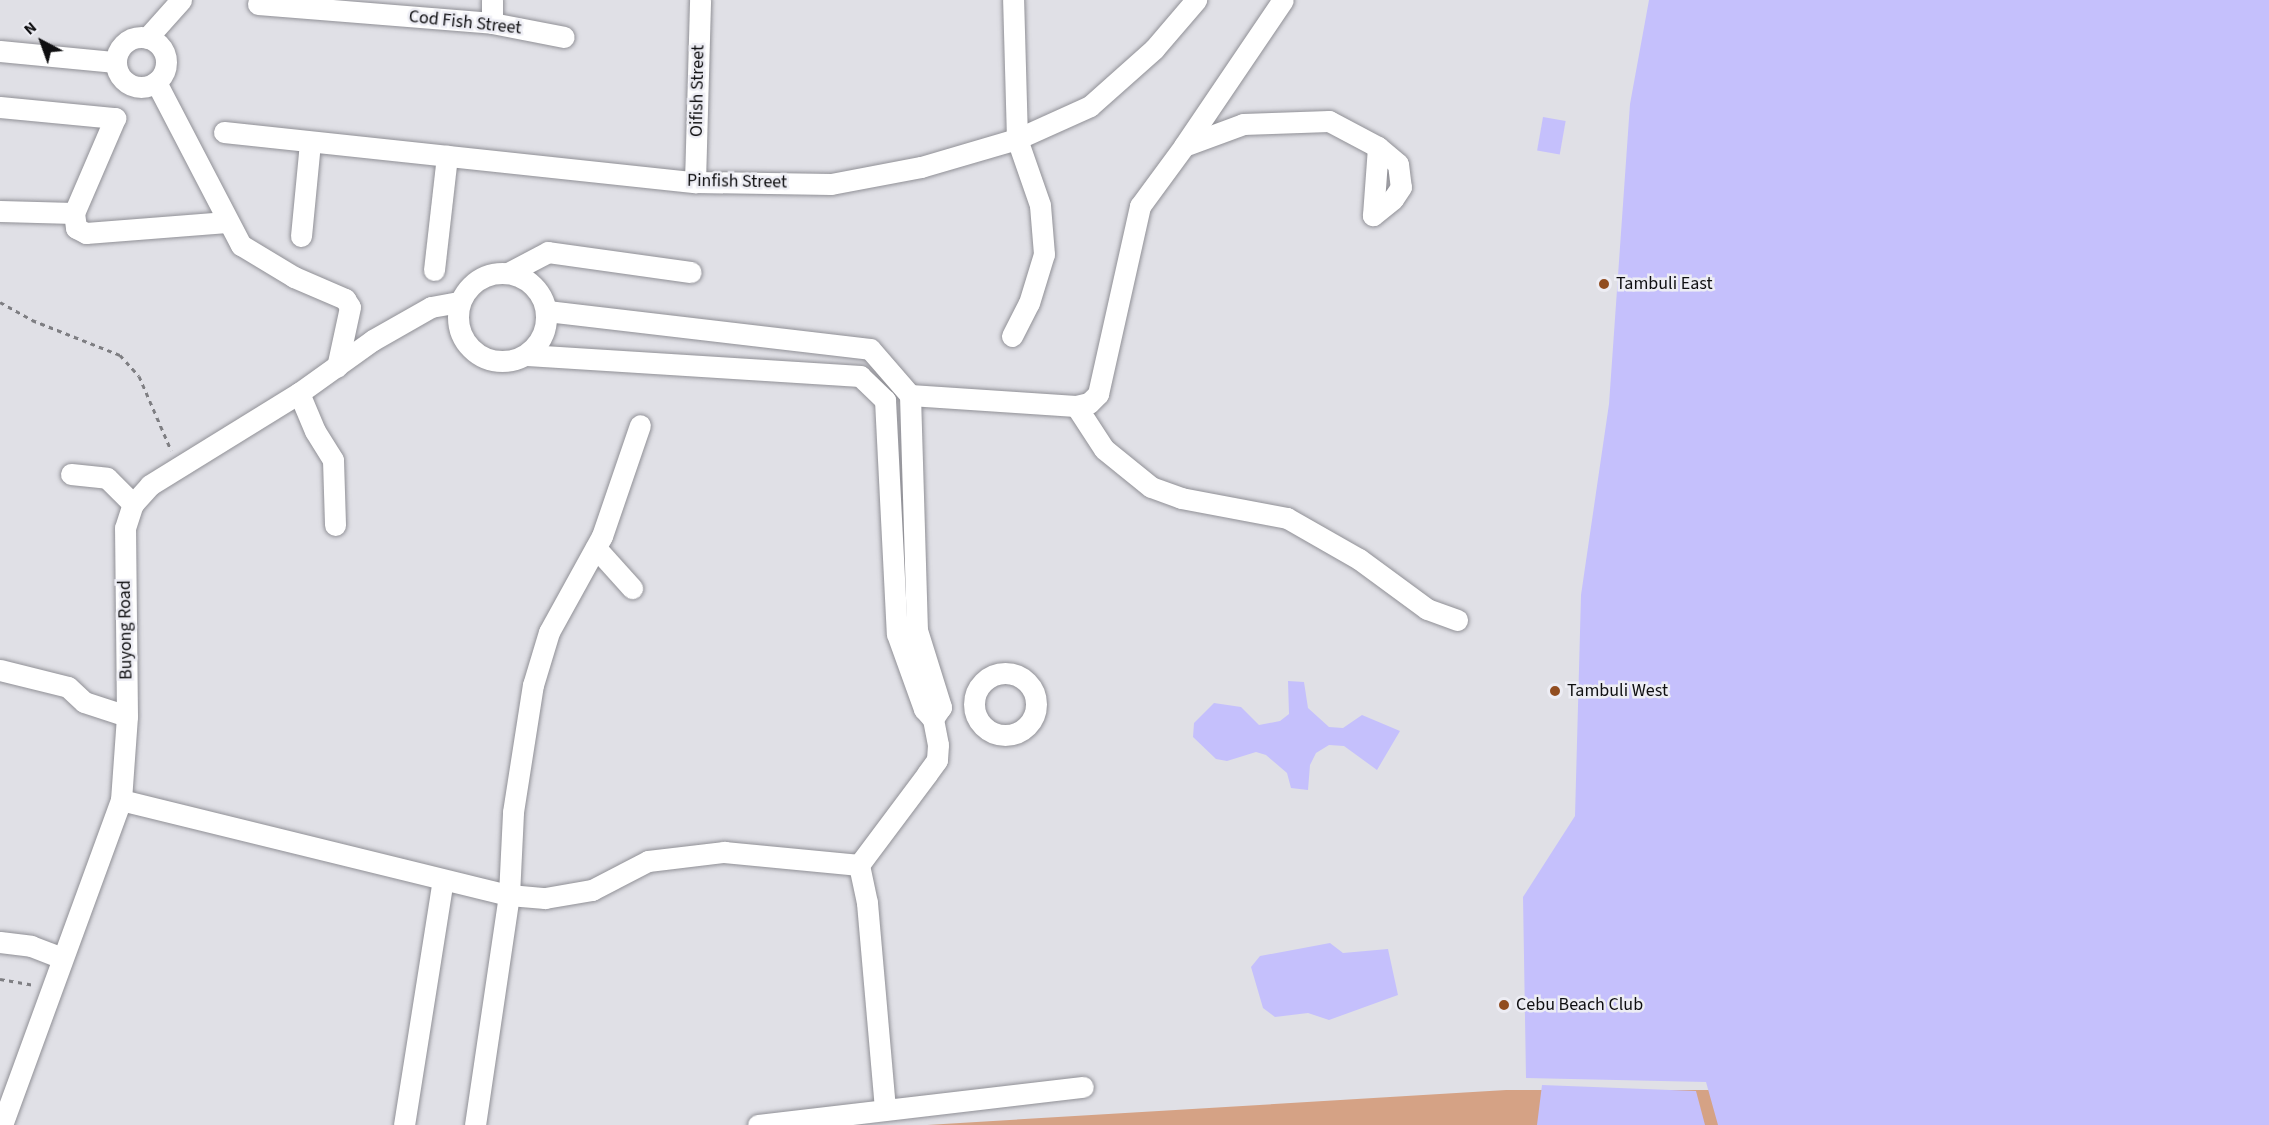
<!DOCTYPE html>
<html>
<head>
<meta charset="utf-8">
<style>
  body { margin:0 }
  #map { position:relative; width:2269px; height:1125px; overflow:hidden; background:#e0e0e6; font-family:"Source Sans 3",sans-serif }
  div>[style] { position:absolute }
  .green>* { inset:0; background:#d5a285 }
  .water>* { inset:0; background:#c5c0fc; transform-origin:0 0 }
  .path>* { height:3px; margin-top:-1.5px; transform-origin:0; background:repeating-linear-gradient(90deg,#7e7e82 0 4.5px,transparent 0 9px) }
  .roads { filter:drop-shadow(0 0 2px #909096) drop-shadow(0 0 2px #909096) }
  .minor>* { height:21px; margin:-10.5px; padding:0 10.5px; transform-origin:10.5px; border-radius:10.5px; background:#fff }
  .minor>.ring { margin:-10.5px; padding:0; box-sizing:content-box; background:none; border:21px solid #fff; border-radius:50% }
  .dots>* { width:16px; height:16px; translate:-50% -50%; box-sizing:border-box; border:3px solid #ededf4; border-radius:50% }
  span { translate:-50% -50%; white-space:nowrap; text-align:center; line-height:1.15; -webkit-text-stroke:5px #ededf4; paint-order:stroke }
  .street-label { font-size:18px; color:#0f0f11 }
  .poi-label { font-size:18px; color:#0f0f11 }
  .left { translate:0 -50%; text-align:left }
  .north { position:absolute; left:12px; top:12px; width:60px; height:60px; -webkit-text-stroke:4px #ededf4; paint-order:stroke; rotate:319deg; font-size:16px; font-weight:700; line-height:24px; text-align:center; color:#0f0f11 }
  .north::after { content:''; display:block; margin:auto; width:21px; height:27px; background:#0f0f11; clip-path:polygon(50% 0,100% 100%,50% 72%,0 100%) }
</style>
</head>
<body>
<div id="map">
  <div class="green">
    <i style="clip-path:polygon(1506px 1090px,1763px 1090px,1757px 1125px,927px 1125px)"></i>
  </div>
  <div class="water">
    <i style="clip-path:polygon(1649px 0,2269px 0,2269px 1125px,1718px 1125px,1706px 1082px,1526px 1078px,1523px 897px,1575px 816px,1581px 595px,1609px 404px,1630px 104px)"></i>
    <i style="left:1543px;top:117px;width:23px;height:34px;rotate:10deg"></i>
    <i style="clip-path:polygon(1288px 681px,1304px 682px,1308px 708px,1329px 727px,1343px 728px,1362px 715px,1400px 731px,1377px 770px,1344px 746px,1329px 745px,1316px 753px,1310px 765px,1308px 790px,1291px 788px,1287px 773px,1266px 755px,1256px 752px,1227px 761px,1216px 759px,1193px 737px,1194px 723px,1214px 703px,1241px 707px,1259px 725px,1280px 721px,1289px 714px)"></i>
    <i style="clip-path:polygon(1330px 943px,1343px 953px,1388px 949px,1398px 995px,1329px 1020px,1308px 1013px,1275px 1017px,1263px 1008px,1251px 967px,1260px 956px)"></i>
    <i style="clip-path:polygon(1542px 1085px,1696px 1091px,1705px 1125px,1537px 1125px)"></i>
  </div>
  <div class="path">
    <i style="left:0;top:302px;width:37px;rotate:29deg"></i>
    <i style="left:32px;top:320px;width:95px;rotate:21.7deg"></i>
    <i style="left:120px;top:355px;width:28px;rotate:48deg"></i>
    <i style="left:139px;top:376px;width:81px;rotate:66.6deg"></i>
    <i style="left:0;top:979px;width:35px;rotate:10deg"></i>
  </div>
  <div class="roads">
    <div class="minor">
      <i style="left:492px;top:0;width:23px;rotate:90deg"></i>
      <i style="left:258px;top:4px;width:235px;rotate:4.6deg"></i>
      <i style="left:492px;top:23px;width:73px;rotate:11deg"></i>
      <i class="ring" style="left:116px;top:37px;width:29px;height:29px"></i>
      <i style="left:147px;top:38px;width:51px;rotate:-48.2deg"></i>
      <i style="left:0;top:51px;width:116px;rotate:5.5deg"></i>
      <i style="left:156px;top:82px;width:184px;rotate:62.5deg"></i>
      <i style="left:241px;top:245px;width:62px;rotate:31.1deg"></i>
      <i style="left:294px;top:277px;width:56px;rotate:23.3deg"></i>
      <i style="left:345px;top:299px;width:9px;rotate:58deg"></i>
      <i style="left:350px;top:307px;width:61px;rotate:102.2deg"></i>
      <i style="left:0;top:107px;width:116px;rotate:5.5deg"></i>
      <i style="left:115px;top:118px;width:103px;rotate:113.3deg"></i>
      <i style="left:74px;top:213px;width:15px;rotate:82deg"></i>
      <i style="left:76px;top:228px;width:11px;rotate:27deg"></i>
      <i style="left:86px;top:233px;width:141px;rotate:-4.5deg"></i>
      <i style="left:224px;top:132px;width:474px;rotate:6.1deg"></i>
      <i style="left:695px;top:182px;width:136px;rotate:0.8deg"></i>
      <i style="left:831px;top:184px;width:92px;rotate:-10.7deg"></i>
      <i style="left:921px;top:167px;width:100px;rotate:-16.3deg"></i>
      <i style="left:1017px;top:139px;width:80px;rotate:-24.3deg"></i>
      <i style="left:1090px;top:106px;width:86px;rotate:-41.7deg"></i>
      <i style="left:1154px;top:49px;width:65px;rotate:-49.4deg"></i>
      <i style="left:1184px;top:146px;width:176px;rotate:-55.9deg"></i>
      <i style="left:695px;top:182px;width:182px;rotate:-88.4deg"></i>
      <i style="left:0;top:211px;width:74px;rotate:1.5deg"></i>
      <i style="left:301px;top:236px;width:94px;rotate:-84.5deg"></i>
      <i style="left:434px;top:270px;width:115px;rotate:-83.5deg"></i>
      <i class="ring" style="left:458px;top:273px;width:67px;height:67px"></i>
      <i style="left:508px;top:273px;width:45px;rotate:-27.7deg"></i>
      <i style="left:548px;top:252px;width:144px;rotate:8deg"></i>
      <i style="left:547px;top:311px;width:325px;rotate:6.7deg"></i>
      <i style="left:870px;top:349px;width:61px;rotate:49deg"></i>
      <i style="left:910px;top:395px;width:235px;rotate:88.3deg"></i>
      <i style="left:917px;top:630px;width:81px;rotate:72.7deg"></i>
      <i style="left:941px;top:707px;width:14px;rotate:124deg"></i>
      <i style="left:1012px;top:336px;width:37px;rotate:-63deg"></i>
      <i style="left:1029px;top:303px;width:51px;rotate:-73deg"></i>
      <i style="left:1044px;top:254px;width:49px;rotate:-94.7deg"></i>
      <i style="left:1040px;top:205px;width:70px;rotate:-109.2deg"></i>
      <i style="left:1017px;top:139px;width:139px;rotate:-91.6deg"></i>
      <i style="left:527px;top:355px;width:334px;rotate:3.6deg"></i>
      <i style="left:860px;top:376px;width:35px;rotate:44deg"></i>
      <i style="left:885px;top:400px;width:234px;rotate:87.1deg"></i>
      <i style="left:897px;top:634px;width:80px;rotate:70.2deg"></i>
      <i style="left:924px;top:709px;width:13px;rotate:48deg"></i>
      <i style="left:933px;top:719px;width:26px;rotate:79deg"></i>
      <i style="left:938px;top:745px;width:15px;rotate:94deg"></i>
      <i style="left:937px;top:760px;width:17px;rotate:126deg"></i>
      <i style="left:927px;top:774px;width:114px;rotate:126.8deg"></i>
      <i style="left:859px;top:865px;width:39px;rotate:78deg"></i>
      <i style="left:867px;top:903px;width:205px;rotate:85deg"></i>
      <i style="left:299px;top:393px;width:41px;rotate:67.2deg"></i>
      <i style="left:315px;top:431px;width:34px;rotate:58deg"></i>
      <i style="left:333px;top:460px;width:65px;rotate:88.2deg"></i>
      <i style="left:910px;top:395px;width:166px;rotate:3.8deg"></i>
      <i style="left:1076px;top:406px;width:13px;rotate:-13deg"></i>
      <i style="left:1089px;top:403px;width:13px;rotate:-45deg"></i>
      <i style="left:1098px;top:394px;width:193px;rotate:-77.4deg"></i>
      <i style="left:1140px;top:206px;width:74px;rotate:-53.7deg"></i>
      <i style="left:1184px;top:146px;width:63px;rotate:-20.4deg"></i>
      <i style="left:1243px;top:124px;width:86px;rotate:-2deg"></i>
      <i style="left:1329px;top:121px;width:55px;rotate:28deg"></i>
      <i style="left:1378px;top:147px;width:26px;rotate:40deg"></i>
      <i style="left:1398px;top:164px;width:23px;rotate:83deg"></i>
      <i style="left:1401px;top:187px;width:14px;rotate:124deg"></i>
      <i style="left:1393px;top:199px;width:26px;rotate:141deg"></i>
      <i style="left:1373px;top:215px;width:68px;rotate:-85.8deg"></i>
      <i style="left:1076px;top:406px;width:51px;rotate:56.9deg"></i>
      <i style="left:1104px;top:449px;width:60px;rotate:39deg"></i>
      <i style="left:1151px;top:487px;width:32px;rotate:20deg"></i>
      <i style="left:1181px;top:498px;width:108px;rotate:10.7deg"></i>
      <i style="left:1287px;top:518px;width:83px;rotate:29.7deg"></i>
      <i style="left:1359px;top:559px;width:84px;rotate:36.3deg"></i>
      <i style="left:1427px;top:609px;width:32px;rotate:20deg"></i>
      <i style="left:71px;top:474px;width:36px;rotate:6deg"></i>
      <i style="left:107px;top:478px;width:37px;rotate:45deg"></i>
      <i style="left:596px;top:548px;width:54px;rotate:48deg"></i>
      <i style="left:0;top:670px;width:70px;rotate:14deg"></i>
      <i style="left:68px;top:687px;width:22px;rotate:43deg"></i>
      <i style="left:84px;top:702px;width:45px;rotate:18deg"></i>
      <i class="ring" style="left:974px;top:673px;width:41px;height:41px"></i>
      <i style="left:121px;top:800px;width:399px;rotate:13.8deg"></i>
      <i style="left:509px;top:895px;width:36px;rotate:5deg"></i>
      <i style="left:545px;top:898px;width:48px;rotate:-9.7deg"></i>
      <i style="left:592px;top:890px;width:63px;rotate:-27.4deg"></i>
      <i style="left:648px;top:861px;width:77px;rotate:-6.8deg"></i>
      <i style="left:724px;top:852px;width:136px;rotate:5.5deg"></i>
      <i style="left:0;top:942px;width:31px;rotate:7deg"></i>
      <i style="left:31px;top:946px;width:33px;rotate:21deg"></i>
      <i style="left:2px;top:1125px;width:346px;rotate:-69.9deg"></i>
      <i style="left:121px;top:800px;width:84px;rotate:-85.9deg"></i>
      <i style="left:127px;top:716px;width:188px;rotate:-90.6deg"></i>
      <i style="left:125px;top:528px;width:25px;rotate:-72deg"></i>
      <i style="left:133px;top:504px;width:25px;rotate:-48deg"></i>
      <i style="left:150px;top:485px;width:175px;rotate:-31.7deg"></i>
      <i style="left:299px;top:393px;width:91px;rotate:-35.6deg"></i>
      <i style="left:373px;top:340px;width:67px;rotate:-29.6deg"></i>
      <i style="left:431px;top:307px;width:29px;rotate:-10deg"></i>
      <i style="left:404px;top:1125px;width:248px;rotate:-81deg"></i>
      <i style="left:475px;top:1125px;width:232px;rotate:-81.6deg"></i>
      <i style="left:509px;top:895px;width:83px;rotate:-87.2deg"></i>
      <i style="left:513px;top:812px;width:129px;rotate:-81.1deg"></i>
      <i style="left:533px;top:685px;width:55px;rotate:-73.2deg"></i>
      <i style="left:549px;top:632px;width:110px;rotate:-61.1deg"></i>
      <i style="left:602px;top:536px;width:117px;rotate:-71.1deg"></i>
      <i style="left:758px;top:1125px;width:327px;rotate:-6.7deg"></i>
    </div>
  </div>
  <div class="dots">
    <i style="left:1604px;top:284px;background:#914d20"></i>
    <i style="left:1555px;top:691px;background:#914d20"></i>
    <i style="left:1504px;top:1005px;background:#914d20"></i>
  </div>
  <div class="street-label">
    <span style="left:465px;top:23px;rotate:6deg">Cod Fish Street</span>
    <span style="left:698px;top:91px;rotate:-89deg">Oifish Street</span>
    <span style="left:737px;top:182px;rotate:1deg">Pinfish Street</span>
    <span style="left:126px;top:630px;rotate:-91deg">Buyong Road</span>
  </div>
  <div class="poi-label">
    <span class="left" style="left:1616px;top:284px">Tambuli East</span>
    <span class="left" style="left:1567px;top:691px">Tambuli West</span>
    <span class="left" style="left:1516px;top:1005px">Cebu Beach Club</span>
  </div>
  <div class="north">N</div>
</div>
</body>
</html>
